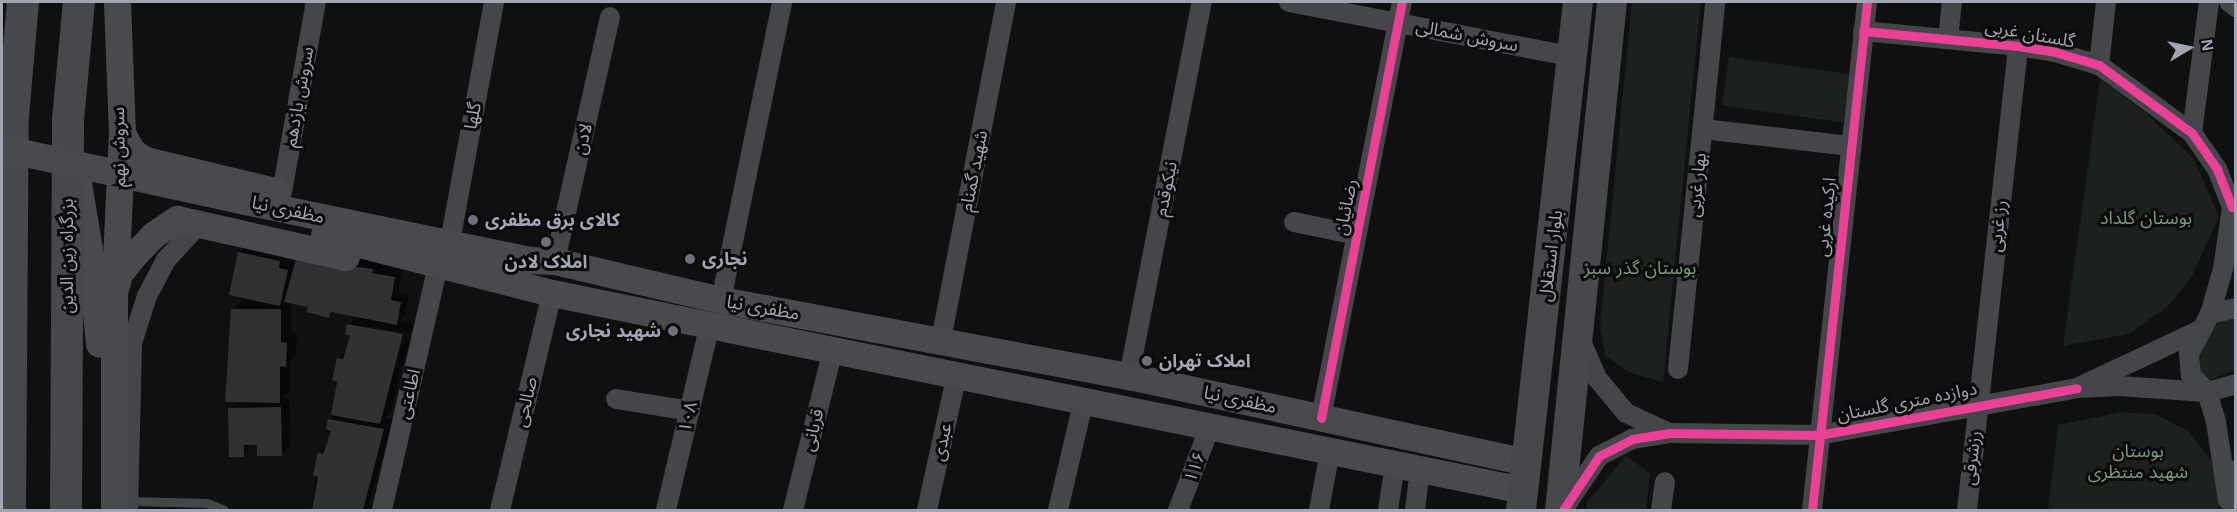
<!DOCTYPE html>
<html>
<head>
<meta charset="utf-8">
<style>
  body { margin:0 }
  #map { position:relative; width:2237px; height:512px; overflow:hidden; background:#101011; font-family:Arial,"Noto Sans Arabic",sans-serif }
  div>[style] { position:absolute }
  .green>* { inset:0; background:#1b211c; transform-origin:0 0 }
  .shadow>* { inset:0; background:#0007 }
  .building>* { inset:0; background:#313133 }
  .service>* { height:9px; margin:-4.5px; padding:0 4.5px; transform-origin:4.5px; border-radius:4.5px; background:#454649 }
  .minor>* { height:20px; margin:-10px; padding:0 10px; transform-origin:10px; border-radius:10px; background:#454649 }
  .secondary>* { height:27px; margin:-13.5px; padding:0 13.5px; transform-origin:13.5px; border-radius:13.5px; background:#494a4d }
  .primary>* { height:30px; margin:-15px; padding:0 15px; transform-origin:15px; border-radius:15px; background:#47484b }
  .trunk>* { height:32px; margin:-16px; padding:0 16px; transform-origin:16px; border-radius:16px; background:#47484b }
  .secondary-bridge>* { height:27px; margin:-13.5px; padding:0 13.5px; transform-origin:13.5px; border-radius:13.5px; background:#494a4d }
  .cycleway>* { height:9px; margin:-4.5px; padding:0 4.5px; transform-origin:4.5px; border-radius:4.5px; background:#ea4096 }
  .dots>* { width:16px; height:16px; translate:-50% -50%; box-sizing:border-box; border:3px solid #0b0b0c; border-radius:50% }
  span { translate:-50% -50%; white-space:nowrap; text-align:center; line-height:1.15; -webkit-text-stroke:6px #0b0b0c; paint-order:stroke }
  .street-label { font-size:18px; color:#a2a5b2 }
  .park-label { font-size:18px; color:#799d7e }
  .poi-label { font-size:18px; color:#a2a5b2; font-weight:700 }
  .left { translate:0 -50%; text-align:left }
  .right { translate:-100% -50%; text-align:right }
  .frame { position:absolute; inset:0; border:3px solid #a2a5b2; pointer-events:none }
  .north { position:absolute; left:2159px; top:18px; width:60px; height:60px; -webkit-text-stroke:4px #0b0b0c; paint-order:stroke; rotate:81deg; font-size:16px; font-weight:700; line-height:24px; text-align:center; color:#a2a5b2 }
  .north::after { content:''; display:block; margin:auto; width:21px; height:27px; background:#a2a5b2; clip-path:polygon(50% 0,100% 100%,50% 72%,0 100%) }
</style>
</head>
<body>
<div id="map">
  <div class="green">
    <i style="clip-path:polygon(1632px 2px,1701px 2px,1663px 382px,1628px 372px,1605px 355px,1600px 326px)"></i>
    <i style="left:1729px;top:57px;width:122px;height:49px;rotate:8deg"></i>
    <i style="clip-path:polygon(2100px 79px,2148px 115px,2194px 159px,2219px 217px,2191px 278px,2168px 306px,2129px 334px,2063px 346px)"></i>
    <i style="clip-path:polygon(2228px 317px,2235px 317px,2235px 370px,2208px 381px,2198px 370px,2202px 349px,2213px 328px)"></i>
    <i style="clip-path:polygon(2121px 412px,2157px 415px,2189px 432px,2211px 460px,2221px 495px,2218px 510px,2048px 510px,2058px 425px)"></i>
    <i style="clip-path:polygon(1626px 456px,1650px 473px,1646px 510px,1586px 510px,1587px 502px)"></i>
  </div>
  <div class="shadow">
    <i style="clip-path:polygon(248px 245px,288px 253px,286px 260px,297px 262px,308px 249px,383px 259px,382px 265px,402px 269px,398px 292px,409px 294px,405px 315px,399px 321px,413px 324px,411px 334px,360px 325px,410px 337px,391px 412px,385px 417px,394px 419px,367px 510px,311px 510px,319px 453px,328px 444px,333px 430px,329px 420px,335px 414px,339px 381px,333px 379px,339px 358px,347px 350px,352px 335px,349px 325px,358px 316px,334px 311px,329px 317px,310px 306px,291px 302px,291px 332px,297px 333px,296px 354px,290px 360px,290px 391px,281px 399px,289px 399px,290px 446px,282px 454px,251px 443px,243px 456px,229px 409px,237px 401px,232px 310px,245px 297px,240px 253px)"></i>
  </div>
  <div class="building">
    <i style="clip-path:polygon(238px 252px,280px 261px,279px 268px,288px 270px,280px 306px,229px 295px)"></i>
    <i style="clip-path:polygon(296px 259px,373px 269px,372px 273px,395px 277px,391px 300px,401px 302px,397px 325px,331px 312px,329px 318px,307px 312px,308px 307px,284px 302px)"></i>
    <i style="clip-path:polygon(231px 309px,281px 309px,281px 342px,287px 343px,286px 367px,280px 366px,280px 403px,225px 402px)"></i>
    <i style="clip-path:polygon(347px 324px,403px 334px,380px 424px,331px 415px,337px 382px,332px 380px,337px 358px,343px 359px,350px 336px,345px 334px)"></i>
    <i style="clip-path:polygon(281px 407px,282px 456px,257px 456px,257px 445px,244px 445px,244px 457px,229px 457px,228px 408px)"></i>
    <i style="clip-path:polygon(328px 419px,384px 429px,363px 510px,312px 510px,318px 477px,313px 475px,318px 452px,323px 454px,331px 431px,326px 429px)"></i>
  </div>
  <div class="service">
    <i style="left:128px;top:501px;width:79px;rotate:1.5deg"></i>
    <i style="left:207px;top:503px;width:18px;rotate:22deg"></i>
  </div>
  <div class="minor">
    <i style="left:1289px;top:2px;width:290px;rotate:10.9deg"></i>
    <i style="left:2229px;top:2px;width:9px;rotate:36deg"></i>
    <i style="left:1863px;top:31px;width:156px;rotate:5.5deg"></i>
    <i style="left:2018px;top:46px;width:37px;rotate:9deg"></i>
    <i style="left:2055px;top:52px;width:46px;rotate:16.5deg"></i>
    <i style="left:2099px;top:65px;width:115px;rotate:36.2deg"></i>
    <i style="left:2192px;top:133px;width:44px;rotate:55.2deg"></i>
    <i style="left:2217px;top:169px;width:41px;rotate:68.5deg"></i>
    <i style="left:1948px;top:39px;width:37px;rotate:-84deg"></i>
    <i style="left:2099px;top:65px;width:63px;rotate:-83.7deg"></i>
    <i style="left:1703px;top:129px;width:149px;rotate:6.6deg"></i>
    <i style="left:2192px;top:133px;width:132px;rotate:-82.6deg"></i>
    <i style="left:282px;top:192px;width:193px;rotate:-79.9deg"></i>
    <i style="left:1294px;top:222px;width:64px;rotate:11.7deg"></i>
    <i style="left:452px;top:231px;width:233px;rotate:-79.6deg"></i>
    <i style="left:555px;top:261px;width:250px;rotate:-77.3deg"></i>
    <i style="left:721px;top:300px;width:304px;rotate:-78.4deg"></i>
    <i style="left:2236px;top:308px;width:27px;rotate:167deg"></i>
    <i style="left:2210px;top:314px;width:45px;rotate:117.7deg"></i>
    <i style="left:2189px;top:354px;width:21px;rotate:85deg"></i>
    <i style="left:2191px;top:375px;width:23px;rotate:47deg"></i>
    <i style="left:2207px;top:392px;width:31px;rotate:73deg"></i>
    <i style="left:2216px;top:422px;width:79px;rotate:81.3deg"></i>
    <i style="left:2228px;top:500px;width:31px;rotate:-75deg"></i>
    <i style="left:2210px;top:314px;width:47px;rotate:-73.9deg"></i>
    <i style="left:2223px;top:269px;width:63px;rotate:-81.7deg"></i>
    <i style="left:2232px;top:207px;width:13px;rotate:72deg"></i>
    <i style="left:2198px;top:331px;width:134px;rotate:154.8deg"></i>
    <i style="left:2077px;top:388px;width:42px;rotate:-2.7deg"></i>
    <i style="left:2119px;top:386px;width:88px;rotate:3.9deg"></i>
    <i style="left:2207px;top:392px;width:30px;rotate:-15deg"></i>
    <i style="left:1580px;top:339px;width:43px;rotate:66.4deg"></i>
    <i style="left:1597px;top:378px;width:45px;rotate:50.4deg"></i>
    <i style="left:1626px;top:413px;width:47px;rotate:24.9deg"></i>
    <i style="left:941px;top:340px;width:344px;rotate:-79.1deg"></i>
    <i style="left:1678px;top:369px;width:369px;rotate:-84.2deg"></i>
    <i style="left:1129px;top:376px;width:381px;rotate:-79deg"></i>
    <i style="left:616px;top:399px;width:75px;rotate:9.2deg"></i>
    <i style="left:1321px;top:418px;width:424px;rotate:-79deg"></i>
    <i style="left:1566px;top:505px;width:59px;rotate:-56deg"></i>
    <i style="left:1599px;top:456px;width:37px;rotate:-27deg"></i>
    <i style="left:1632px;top:439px;width:37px;rotate:-9deg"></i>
    <i style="left:1669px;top:433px;width:150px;rotate:0.8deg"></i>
    <i style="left:1819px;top:435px;width:262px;rotate:-10.3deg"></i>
    <i style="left:128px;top:510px;width:167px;rotate:-88.6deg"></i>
    <i style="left:132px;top:343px;width:49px;rotate:-72.3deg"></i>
    <i style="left:147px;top:296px;width:41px;rotate:-62.2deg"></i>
    <i style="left:166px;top:260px;width:50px;rotate:-47.4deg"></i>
    <i style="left:382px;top:510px;width:238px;rotate:-77.1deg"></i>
    <i style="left:500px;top:510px;width:223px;rotate:-76.5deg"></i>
    <i style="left:666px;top:510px;width:191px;rotate:-76.7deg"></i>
    <i style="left:793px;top:510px;width:166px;rotate:-76deg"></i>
    <i style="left:927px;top:510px;width:139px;rotate:-77.6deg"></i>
    <i style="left:1058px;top:510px;width:114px;rotate:-76.8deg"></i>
    <i style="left:1178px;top:510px;width:92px;rotate:-69deg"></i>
    <i style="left:1319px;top:510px;width:60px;rotate:-79.4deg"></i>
    <i style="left:1388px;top:510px;width:47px;rotate:-81.3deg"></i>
    <i style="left:1415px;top:510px;width:41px;rotate:-83deg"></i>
    <i style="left:1661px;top:510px;width:28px;rotate:-82deg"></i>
    <i style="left:1812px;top:510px;width:511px;rotate:-83.82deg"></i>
    <i style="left:1967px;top:510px;width:467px;rotate:-83.7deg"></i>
  </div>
  <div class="secondary">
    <i style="left:122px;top:133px;width:21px;rotate:61deg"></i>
    <i style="left:132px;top:151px;width:16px;rotate:35deg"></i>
    <i style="left:145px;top:160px;width:134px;rotate:13.4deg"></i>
    <i style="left:77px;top:177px;width:85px;rotate:80.5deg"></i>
    <i style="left:91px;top:261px;width:83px;rotate:84.5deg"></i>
    <i style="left:245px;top:201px;width:290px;rotate:11.7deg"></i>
    <i style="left:529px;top:260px;width:26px;rotate:2deg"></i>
    <i style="left:555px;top:261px;width:171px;rotate:13.2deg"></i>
    <i style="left:721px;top:300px;width:415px;rotate:10.6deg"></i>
    <i style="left:1129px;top:376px;width:407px;rotate:12.2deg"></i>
    <i style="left:324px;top:235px;width:235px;rotate:14.3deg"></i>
    <i style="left:552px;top:293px;width:991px;rotate:11.47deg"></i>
    <i style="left:115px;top:281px;width:148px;rotate:-87.3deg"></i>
    <i style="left:122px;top:133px;width:131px;rotate:-92.2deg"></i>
    <i style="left:114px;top:510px;width:218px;rotate:-90deg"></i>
    <i style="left:114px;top:292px;width:19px;rotate:-74deg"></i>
    <i style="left:119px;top:274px;width:23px;rotate:-52deg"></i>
    <i style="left:133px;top:256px;width:29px;rotate:-46deg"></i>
    <i style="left:153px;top:235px;width:29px;rotate:-34deg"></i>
    <i style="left:177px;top:219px;width:173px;rotate:12.7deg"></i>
  </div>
  <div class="primary">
    <i style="left:1521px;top:510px;width:511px;rotate:-83.6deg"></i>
    <i style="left:1560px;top:510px;width:511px;rotate:-84.16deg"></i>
  </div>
  <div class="trunk">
    <i style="left:10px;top:510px;width:394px;rotate:-89.6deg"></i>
    <i style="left:13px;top:116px;width:114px;rotate:-85deg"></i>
    <i style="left:66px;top:510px;width:390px;rotate:-89.7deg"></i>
    <i style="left:68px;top:120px;width:119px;rotate:-84.7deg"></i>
  </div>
  <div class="secondary-bridge">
    <i style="left:2px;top:148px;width:249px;rotate:12.3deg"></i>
  </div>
  <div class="cycleway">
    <i style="left:1863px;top:31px;width:156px;rotate:5.5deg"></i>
    <i style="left:2018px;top:46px;width:37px;rotate:9deg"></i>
    <i style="left:2055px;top:52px;width:46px;rotate:16.5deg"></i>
    <i style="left:2099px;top:65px;width:115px;rotate:36.2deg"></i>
    <i style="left:2192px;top:133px;width:44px;rotate:55.2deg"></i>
    <i style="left:2217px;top:169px;width:41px;rotate:68.5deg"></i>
    <i style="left:1321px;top:418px;width:424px;rotate:-79deg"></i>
    <i style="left:1563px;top:510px;width:65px;rotate:-56.3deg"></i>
    <i style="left:1599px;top:456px;width:37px;rotate:-27deg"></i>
    <i style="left:1632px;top:439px;width:37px;rotate:-9deg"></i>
    <i style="left:1669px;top:433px;width:150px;rotate:0.8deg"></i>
    <i style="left:1819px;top:435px;width:262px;rotate:-10.3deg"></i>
    <i style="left:1812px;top:510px;width:511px;rotate:-83.82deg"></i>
  </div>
  <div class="dots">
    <i style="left:473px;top:220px;background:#6f717a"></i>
    <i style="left:546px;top:242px;background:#6f717a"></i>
    <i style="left:690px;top:259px;background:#6f717a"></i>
    <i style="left:673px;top:331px;background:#6f717a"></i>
    <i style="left:1147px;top:361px;background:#6f717a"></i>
  </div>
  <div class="street-label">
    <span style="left:2030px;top:34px;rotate:10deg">گلستان غربی</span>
    <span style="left:1467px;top:36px;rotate:11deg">سروش شمالی</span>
    <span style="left:299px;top:97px;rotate:-80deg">سروش یازدهم</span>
    <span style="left:473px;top:116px;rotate:-80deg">گلها</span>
    <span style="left:583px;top:139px;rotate:-77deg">لادن</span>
    <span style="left:119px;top:147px;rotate:-91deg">سروش نهم</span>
    <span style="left:974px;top:171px;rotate:-79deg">شهید گمنام</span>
    <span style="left:1697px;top:185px;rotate:-84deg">بهار غربی</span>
    <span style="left:1166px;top:189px;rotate:-79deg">نیکوقدم</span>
    <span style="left:1346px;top:207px;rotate:-79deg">رضائیان</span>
    <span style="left:288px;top:210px;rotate:12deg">مظفری نیا</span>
    <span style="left:1826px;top:217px;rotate:-84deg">ارکیده غربی</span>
    <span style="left:1998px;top:226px;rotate:-84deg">رز غربی</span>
    <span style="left:67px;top:256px;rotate:-90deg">بزرگراه زین الدین</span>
    <span style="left:1551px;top:256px;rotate:-83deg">بلوار استقلال</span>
    <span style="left:763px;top:308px;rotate:10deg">مظفری نیا</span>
    <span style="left:409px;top:394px;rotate:-77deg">اطاعتی</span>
    <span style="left:1240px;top:400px;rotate:12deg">مظفری نیا</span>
    <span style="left:526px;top:402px;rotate:-77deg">صالحی</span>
    <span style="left:1907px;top:402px;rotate:-11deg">دوازده متری گلستان</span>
    <span style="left:688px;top:417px;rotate:-77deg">۱۰۸</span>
    <span style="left:813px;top:430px;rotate:-76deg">قربانی</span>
    <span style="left:942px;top:442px;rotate:-78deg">عبدی</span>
    <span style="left:1972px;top:458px;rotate:-84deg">رزشرقی</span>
    <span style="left:1195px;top:467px;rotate:-69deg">۱۱۶</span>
  </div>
  <div class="park-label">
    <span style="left:2146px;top:218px">بوستان گلداد</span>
    <span style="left:1640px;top:268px">بوستان گذر سبز</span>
    <span style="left:2138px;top:462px">بوستان<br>شهید منتظری</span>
  </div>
  <div class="poi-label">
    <span class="left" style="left:485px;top:220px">کالای برق مظفری</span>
    <span class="left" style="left:702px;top:259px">نجاری</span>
    <span style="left:546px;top:262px">املاک لادن</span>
    <span class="right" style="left:661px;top:331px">شهید نجاری</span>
    <span class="left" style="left:1159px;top:361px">املاک تهران</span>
  </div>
  <div class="frame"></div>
  <div class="north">N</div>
</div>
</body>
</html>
